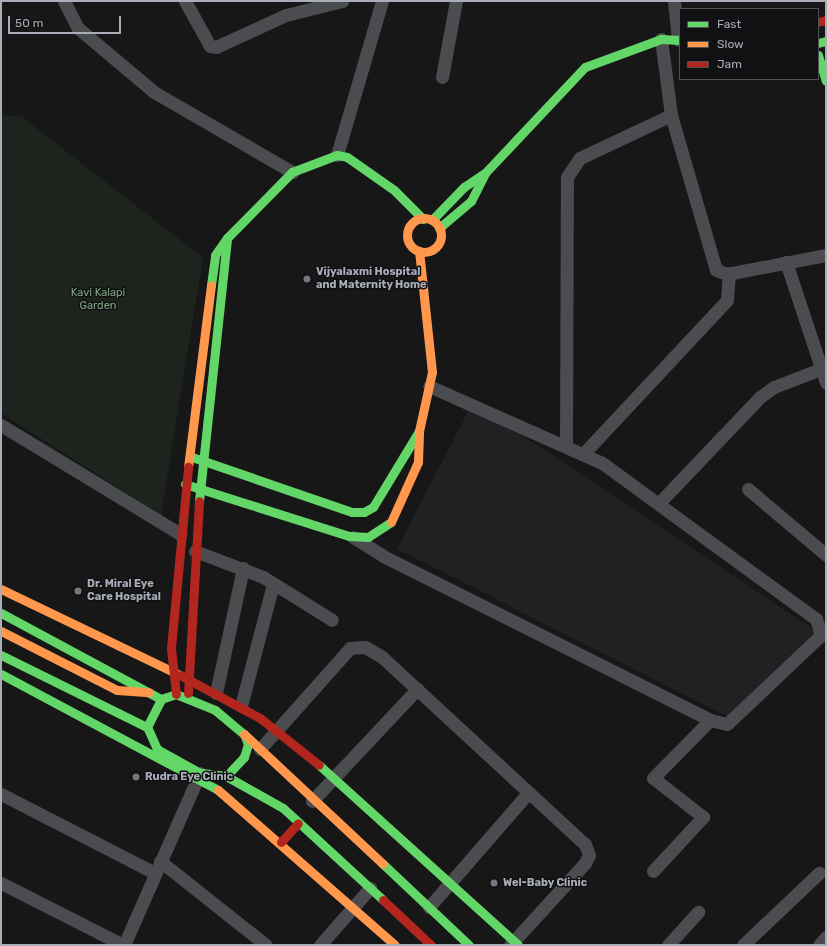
<!DOCTYPE html>
<html>
<head>
<meta charset="utf-8">
<style>
  body { margin:0 }
  #map { position:relative; width:827px; height:946px; overflow:hidden; background:#171717; font-family:Rubik,sans-serif }
  div>[style] { position:absolute }
  .built>* { inset:0; background:#212123 }
  .green>* { inset:0; background:#1d241e }
  .street>* { height:13px; margin:-6.5px; padding:0 6.5px; transform-origin:6.5px; border-radius:6.5px; background:#4b4c50 }
  .fast>* { height:9px; margin:-4.5px; padding:0 4.5px; transform-origin:4.5px; border-radius:4.5px; background:#63d668 }
  .slow>* { height:9px; margin:-4.5px; padding:0 4.5px; transform-origin:4.5px; border-radius:4.5px; background:#ff974d }
  .slow>.ring { margin:-4.5px; padding:0; box-sizing:content-box; background:none; border:9px solid #ff974d; border-radius:50% }
  .jam>* { height:9px; margin:-4.5px; padding:0 4.5px; transform-origin:4.5px; border-radius:4.5px; background:#b3261e }
  .dots>* { width:11px; height:11px; translate:-50% -50%; box-sizing:border-box; border:2px solid #111113; border-radius:50% }
  span { translate:-50% -50%; white-space:nowrap; text-align:center; line-height:1.15; -webkit-text-stroke:3px #111113; paint-order:stroke }
  .poi-label { font-size:11px; color:#a8adb8; font-weight:700 }
  .left { translate:0 -50%; text-align:left }
  .park-label { font-size:11px; color:#7fa381 }
  .frame { position:absolute; inset:0; border:2px solid #a8adb8; pointer-events:none }
  .legend { position:absolute; left:679px; top:8px; width:140px; height:72px; box-sizing:border-box; background:#111113; border:1px solid #4d4f55; margin:0; padding:5px 7px; list-style:none; font-size:12px; color:#a8adb8 }
  .legend li { display:flex; align-items:center; gap:8px; height:20px }
  .legend b { width:20px; border:1px solid #4d4f55 }
  .scale { position:absolute; left:8px; top:16px; width:113px; height:18px; box-sizing:border-box; border:2px solid #a8adb8; border-top:0; padding-left:5px; font-size:12px; line-height:14px; white-space:nowrap; color:#a8adb8; -webkit-text-stroke:3px #111113; paint-order:stroke }
</style>
</head>
<body>
<div id="map">
  <div class="built">
    <i style="clip-path:polygon(473px 402px,823px 636px,730px 718px,397px 549px)"></i>
  </div>
  <div class="green">
    <i style="clip-path:polygon(1px 115px,21px 116px,203px 258px,161px 515px,1px 413px)"></i>
  </div>
  <div class="street">
    <i style="left:64px;top:1px;width:30px;rotate:63deg"></i>
    <i style="left:78px;top:28px;width:99px;rotate:40.1deg"></i>
    <i style="left:154px;top:92px;width:160px;rotate:30.1deg"></i>
    <i style="left:185px;top:1px;width:51px;rotate:60.9deg"></i>
    <i style="left:210px;top:46px;width:6px;rotate:9deg"></i>
    <i style="left:216px;top:47px;width:77px;rotate:-24.6deg"></i>
    <i style="left:286px;top:15px;width:58px;rotate:-14deg"></i>
    <i style="left:674px;top:1px;width:39px;rotate:84deg"></i>
    <i style="left:661px;top:39px;width:77px;rotate:82.5deg"></i>
    <i style="left:671px;top:115px;width:161px;rotate:73.8deg"></i>
    <i style="left:716px;top:270px;width:12px;rotate:20deg"></i>
    <i style="left:727px;top:274px;width:101px;rotate:-10.9deg"></i>
    <i style="left:442px;top:77px;width:77px;rotate:-79.6deg"></i>
    <i style="left:337px;top:155px;width:160px;rotate:-73.7deg"></i>
    <i style="left:786px;top:262px;width:127px;rotate:71.7deg"></i>
    <i style="left:1px;top:425px;width:210px;rotate:31.3deg"></i>
    <i style="left:566px;top:446px;width:269px;rotate:-89.8deg"></i>
    <i style="left:567px;top:177px;width:23px;rotate:-56deg"></i>
    <i style="left:580px;top:158px;width:101px;rotate:-25.3deg"></i>
    <i style="left:584px;top:453px;width:209px;rotate:-46.9deg"></i>
    <i style="left:727px;top:300px;width:27px;rotate:-86deg"></i>
    <i style="left:748px;top:489px;width:102px;rotate:40.2deg"></i>
    <i style="left:659px;top:503px;width:146px;rotate:-46.4deg"></i>
    <i style="left:760px;top:397px;width:17px;rotate:-36deg"></i>
    <i style="left:774px;top:387px;width:56px;rotate:-21deg"></i>
    <i style="left:353px;top:537px;width:36px;rotate:32deg"></i>
    <i style="left:383px;top:556px;width:366px;rotate:26.6deg"></i>
    <i style="left:710px;top:720px;width:17px;rotate:13deg"></i>
    <i style="left:727px;top:724px;width:129px;rotate:-43.4deg"></i>
    <i style="left:821px;top:635px;width:17px;rotate:-107deg"></i>
    <i style="left:816px;top:619px;width:265px;rotate:-143.9deg"></i>
    <i style="left:602px;top:463px;width:189px;rotate:-156deg"></i>
    <i style="left:195px;top:551px;width:73px;rotate:20.9deg"></i>
    <i style="left:263px;top:577px;width:81px;rotate:31.9deg"></i>
    <i style="left:216px;top:693px;width:128px;rotate:-77.8deg"></i>
    <i style="left:241px;top:706px;width:126px;rotate:-75.3deg"></i>
    <i style="left:260px;top:749px;width:135px;rotate:-48.3deg"></i>
    <i style="left:350px;top:648px;width:15px;rotate:-4deg"></i>
    <i style="left:365px;top:647px;width:20px;rotate:30deg"></i>
    <i style="left:382px;top:657px;width:276px;rotate:42.7deg"></i>
    <i style="left:585px;top:844px;width:12px;rotate:70deg"></i>
    <i style="left:589px;top:855px;width:9px;rotate:117deg"></i>
    <i style="left:585px;top:863px;width:111px;rotate:132.4deg"></i>
    <i style="left:1px;top:794px;width:173px;rotate:27.2deg"></i>
    <i style="left:312px;top:801px;width:154px;rotate:-46.8deg"></i>
    <i style="left:160px;top:861px;width:135px;rotate:38.4deg"></i>
    <i style="left:653px;top:871px;width:74px;rotate:-47.2deg"></i>
    <i style="left:703px;top:817px;width:63px;rotate:-142deg"></i>
    <i style="left:653px;top:778px;width:81px;rotate:-45.5deg"></i>
    <i style="left:1px;top:883px;width:137px;rotate:26.9deg"></i>
    <i style="left:429px;top:907px;width:151px;rotate:-49deg"></i>
    <i style="left:124px;top:945px;width:188px;rotate:-66.2deg"></i>
    <i style="left:320px;top:945px;width:76px;rotate:-48.7deg"></i>
    <i style="left:668px;top:945px;width:45px;rotate:-47.7deg"></i>
    <i style="left:743px;top:945px;width:105px;rotate:-43.5deg"></i>
    <i style="left:819px;top:945px;width:11px;rotate:-49deg"></i>
  </div>
  <div class="fast">
    <i style="left:818px;top:43px;width:8px;rotate:-14deg"></i>
    <i style="left:818px;top:55px;width:27px;rotate:73deg"></i>
    <i style="left:432px;top:220px;width:46px;rotate:-45.9deg"></i>
    <i style="left:464px;top:187px;width:25px;rotate:-34deg"></i>
    <i style="left:485px;top:173px;width:146px;rotate:-46.7deg"></i>
    <i style="left:585px;top:67px;width:81px;rotate:-20.2deg"></i>
    <i style="left:661px;top:39px;width:19px;rotate:3deg"></i>
    <i style="left:439px;top:228px;width:42px;rotate:-40.2deg"></i>
    <i style="left:471px;top:201px;width:30px;rotate:-63deg"></i>
    <i style="left:211px;top:285px;width:30px;rotate:-82deg"></i>
    <i style="left:215px;top:255px;width:21px;rotate:-55deg"></i>
    <i style="left:227px;top:238px;width:93px;rotate:-45.4deg"></i>
    <i style="left:292px;top:172px;width:48px;rotate:-20.7deg"></i>
    <i style="left:337px;top:155px;width:10px;rotate:11deg"></i>
    <i style="left:347px;top:157px;width:57px;rotate:35.1deg"></i>
    <i style="left:394px;top:190px;width:41px;rotate:45deg"></i>
    <i style="left:192px;top:457px;width:169px;rotate:19deg"></i>
    <i style="left:352px;top:512px;width:12px"></i>
    <i style="left:364px;top:512px;width:10px;rotate:-29deg"></i>
    <i style="left:373px;top:507px;width:89px;rotate:-58.8deg"></i>
    <i style="left:185px;top:484px;width:172px;rotate:17.6deg"></i>
    <i style="left:349px;top:536px;width:19px;rotate:3deg"></i>
    <i style="left:368px;top:537px;width:27px;rotate:-33deg"></i>
    <i style="left:199px;top:501px;width:264px;rotate:-83.9deg"></i>
    <i style="left:1px;top:613px;width:182px;rotate:28.3deg"></i>
    <i style="left:1px;top:655px;width:163px;rotate:26.3deg"></i>
    <i style="left:1px;top:674px;width:246px;rotate:28.1deg"></i>
    <i style="left:176px;top:694px;width:42px;rotate:22.3deg"></i>
    <i style="left:215px;top:710px;width:38px;rotate:40deg"></i>
    <i style="left:244px;top:734px;width:11px;rotate:68deg"></i>
    <i style="left:248px;top:744px;width:14px;rotate:107deg"></i>
    <i style="left:244px;top:757px;width:26px;rotate:133deg"></i>
    <i style="left:226px;top:776px;width:26px;rotate:-173deg"></i>
    <i style="left:200px;top:773px;width:49px;rotate:-150.8deg"></i>
    <i style="left:157px;top:749px;width:24px;rotate:-114deg"></i>
    <i style="left:147px;top:727px;width:31px;rotate:-63deg"></i>
    <i style="left:161px;top:699px;width:16px;rotate:-18deg"></i>
    <i style="left:319px;top:765px;width:268px;rotate:42.1deg"></i>
    <i style="left:226px;top:776px;width:65px;rotate:29.3deg"></i>
    <i style="left:283px;top:808px;width:136px;rotate:42.6deg"></i>
    <i style="left:383px;top:864px;width:118px;rotate:43.3deg"></i>
  </div>
  <div class="slow">
    <i class="ring" style="left:407px;top:218px;width:25px;height:25px"></i>
    <i style="left:188px;top:467px;width:183px;rotate:-82.8deg"></i>
    <i style="left:391px;top:522px;width:66px;rotate:-65.8deg"></i>
    <i style="left:418px;top:462px;width:31px;rotate:-88deg"></i>
    <i style="left:419px;top:431px;width:60px;rotate:-77.6deg"></i>
    <i style="left:432px;top:372px;width:122px;rotate:-96.1deg"></i>
    <i style="left:1px;top:589px;width:199px;rotate:25.7deg"></i>
    <i style="left:1px;top:631px;width:130px;rotate:27deg"></i>
    <i style="left:117px;top:690px;width:32px;rotate:4deg"></i>
    <i style="left:244px;top:734px;width:190px;rotate:43.1deg"></i>
    <i style="left:218px;top:790px;width:235px;rotate:41.2deg"></i>
  </div>
  <div class="jam">
    <i style="left:818px;top:22px;width:8px;rotate:-14deg"></i>
    <i style="left:180px;top:675px;width:91px;rotate:28.3deg"></i>
    <i style="left:260px;top:718px;width:75px;rotate:38.5deg"></i>
    <i style="left:188px;top:693px;width:192px;rotate:-86.7deg"></i>
    <i style="left:176px;top:694px;width:46px;rotate:-96.2deg"></i>
    <i style="left:171px;top:648px;width:182px;rotate:-84.6deg"></i>
    <i style="left:281px;top:842px;width:25px;rotate:-48deg"></i>
    <i style="left:383px;top:900px;width:66px;rotate:43.2deg"></i>
  </div>
  <div class="dots">
    <i style="left:307px;top:279px;background:#757880"></i>
    <i style="left:78px;top:591px;background:#757880"></i>
    <i style="left:136px;top:777px;background:#757880"></i>
    <i style="left:494px;top:883px;background:#757880"></i>
  </div>
  <div class="poi-label">
    <span class="left" style="left:316px;top:279px">Vijyalaxmi Hospital<br>and Maternity Home</span>
    <span class="left" style="left:87px;top:591px">Dr. Miral Eye<br>Care Hospital</span>
    <span class="left" style="left:145px;top:777px">Rudra Eye Clinic</span>
    <span class="left" style="left:503px;top:883px">Wel-Baby Clinic</span>
  </div>
  <div class="park-label">
    <span style="left:98px;top:300px">Kavi Kalapi<br>Garden</span>
  </div>
  <div class="frame"></div>
  <ul class="legend">
  <li><b style="height:5px;background:#63d668"></b>Fast</li>
  <li><b style="height:5px;background:#ff974d"></b>Slow</li>
  <li><b style="height:5px;background:#b3261e"></b>Jam</li>
  </ul>
  <div class="scale">50 m</div>
</div>
</body>
</html>
